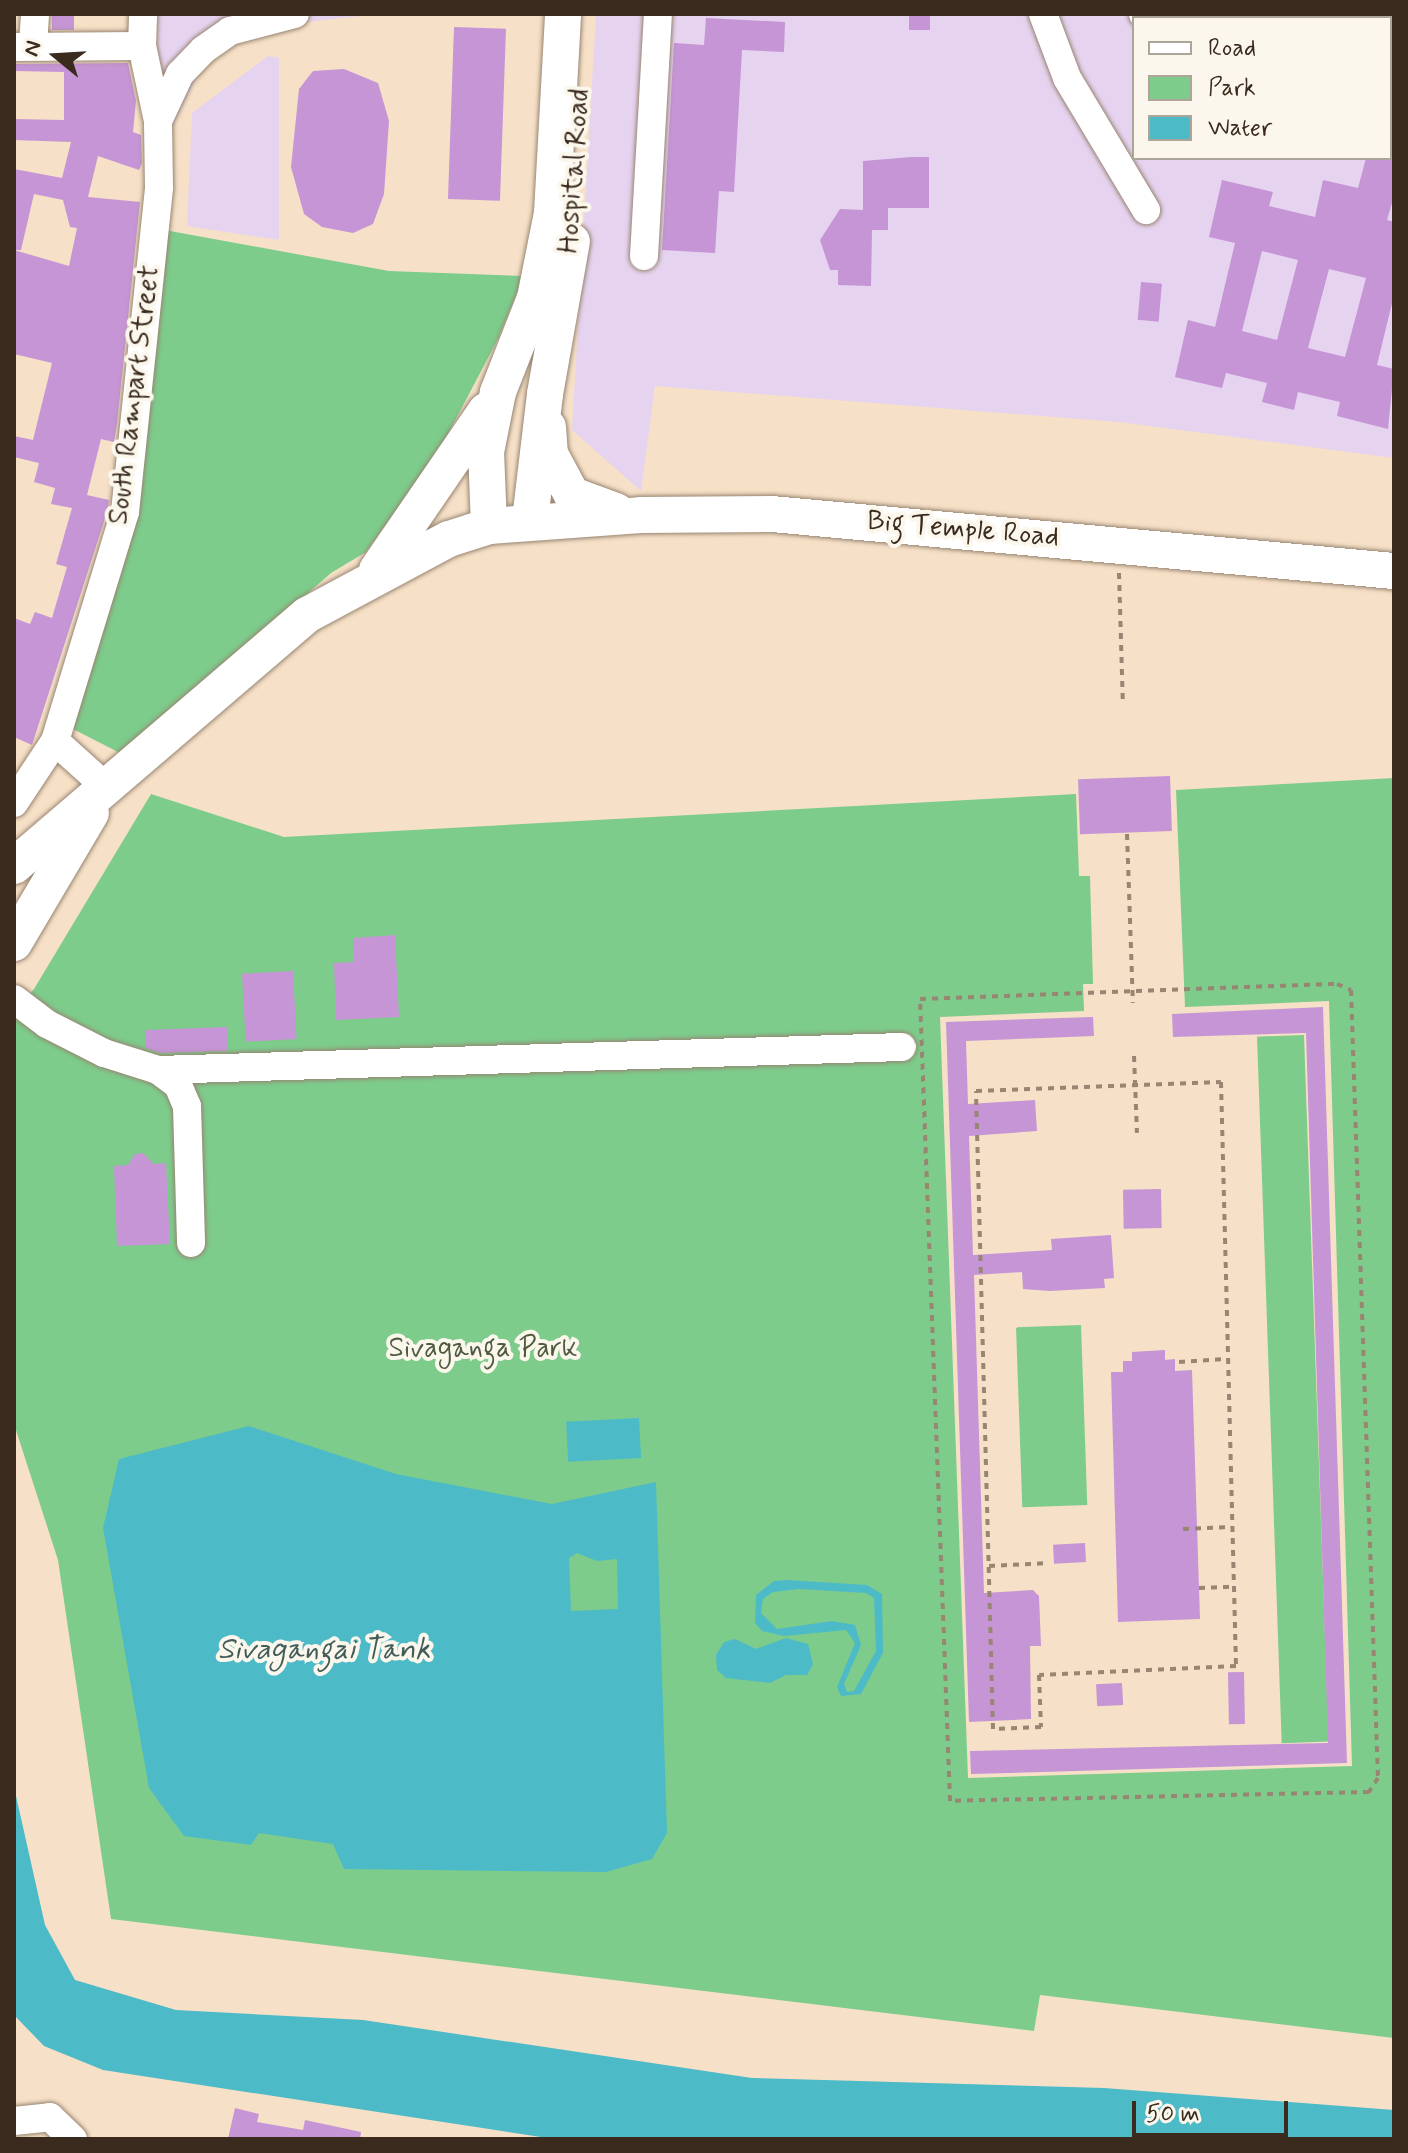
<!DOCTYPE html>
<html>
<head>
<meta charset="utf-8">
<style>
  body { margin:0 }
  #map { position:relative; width:1408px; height:2153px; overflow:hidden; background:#f6e0c7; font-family:Mynerve,sans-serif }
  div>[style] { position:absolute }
  .built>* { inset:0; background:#e6d3f0 }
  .green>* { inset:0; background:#7dcc8c; transform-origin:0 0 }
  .water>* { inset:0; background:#4dbac7; transform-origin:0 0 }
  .building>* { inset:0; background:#c595d5; transform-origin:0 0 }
  .path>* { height:4px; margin-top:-2px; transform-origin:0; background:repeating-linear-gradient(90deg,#988572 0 6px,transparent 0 12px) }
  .roads { filter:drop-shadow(0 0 2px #988572) drop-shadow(0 0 2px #988572) }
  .minor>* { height:28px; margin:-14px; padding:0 14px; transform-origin:14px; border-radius:14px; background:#fff }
  .major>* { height:36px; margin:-18px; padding:0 18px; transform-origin:18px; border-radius:18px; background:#fff }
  span { translate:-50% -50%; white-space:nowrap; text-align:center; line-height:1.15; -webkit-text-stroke:8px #fbf7ec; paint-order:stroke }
  .street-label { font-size:28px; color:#3b2a1e }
  .park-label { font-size:28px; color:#4f5b3f }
  .water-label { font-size:30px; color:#415c59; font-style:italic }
  .frame { position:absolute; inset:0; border:16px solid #3b2a1e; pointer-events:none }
  .legend { position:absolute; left:1132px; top:16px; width:260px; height:144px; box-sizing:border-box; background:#fbf7ec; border:2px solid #aea59a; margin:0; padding:10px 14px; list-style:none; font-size:24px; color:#3b2a1e }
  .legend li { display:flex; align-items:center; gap:16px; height:40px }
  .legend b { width:40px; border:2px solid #aea59a }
  .north { position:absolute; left:16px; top:16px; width:80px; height:80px; -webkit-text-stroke:6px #fbf7ec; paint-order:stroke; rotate:288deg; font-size:22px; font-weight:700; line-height:32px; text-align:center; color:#3b2a1e }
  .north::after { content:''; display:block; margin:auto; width:28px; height:36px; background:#3b2a1e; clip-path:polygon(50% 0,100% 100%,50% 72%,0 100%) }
  .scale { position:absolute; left:1132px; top:2101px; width:156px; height:36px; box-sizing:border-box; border:4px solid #3b2a1e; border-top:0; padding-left:10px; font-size:24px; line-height:28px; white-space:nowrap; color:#3b2a1e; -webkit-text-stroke:6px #fbf7ec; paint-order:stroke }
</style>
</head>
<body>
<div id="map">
  <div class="built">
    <i style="clip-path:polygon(158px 14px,378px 14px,297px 23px,209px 53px,171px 129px,156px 67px)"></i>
    <i style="clip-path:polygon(evenodd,596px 14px,1394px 14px,1394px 458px,1119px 422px,655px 386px,641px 491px,572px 430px,596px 14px,1134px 18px,1390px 18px,1390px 158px,1134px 158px,1134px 18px)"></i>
    <i style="clip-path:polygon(268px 56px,279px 58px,279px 240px,187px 226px,192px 113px)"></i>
  </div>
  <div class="green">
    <i style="clip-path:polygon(159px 229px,389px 271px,524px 276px,498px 339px,440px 449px,366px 552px,331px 573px,122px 754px,71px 728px,106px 615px)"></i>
    <i style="clip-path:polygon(1394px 778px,1394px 2038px,1040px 1995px,1034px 2031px,111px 1919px,58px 1560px,14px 1424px,14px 1012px,34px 989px,151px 794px,284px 837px,1076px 794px,1079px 876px,1090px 876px,1093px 984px,1083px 984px,1084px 1011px,940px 1017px,968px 1778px,1352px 1766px,1329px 1001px,1185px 1007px,1176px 790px)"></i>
    <i style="left:1304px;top:1035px;width:707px;height:47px;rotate:88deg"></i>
    <i style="left:1081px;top:1325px;width:180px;height:65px;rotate:88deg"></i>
  </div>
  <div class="water">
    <i style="left:639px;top:1418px;width:40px;height:73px;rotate:87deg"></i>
    <i style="clip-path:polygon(evenodd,249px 1426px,396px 1474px,552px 1504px,656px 1482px,667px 1833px,652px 1859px,606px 1872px,344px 1869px,333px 1844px,259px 1833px,251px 1845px,184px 1836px,149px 1788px,103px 1528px,119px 1459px,249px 1426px,577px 1553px,597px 1561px,617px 1559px,618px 1609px,571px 1611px,569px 1558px,577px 1553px)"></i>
    <i style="clip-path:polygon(evenodd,787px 1580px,867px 1585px,882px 1594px,883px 1653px,861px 1694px,841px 1696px,837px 1687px,855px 1643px,846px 1630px,784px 1636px,762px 1631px,755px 1623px,756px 1595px,774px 1581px,787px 1580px,799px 1589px,866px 1593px,874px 1598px,876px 1651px,854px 1691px,847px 1692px,844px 1684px,861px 1645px,855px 1625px,832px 1621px,777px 1629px,761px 1613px,763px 1599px,773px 1592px,799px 1589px)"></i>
    <i style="clip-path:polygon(786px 1638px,808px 1644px,813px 1664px,807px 1675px,786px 1675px,770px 1683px,726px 1678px,717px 1670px,716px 1655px,724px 1642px,735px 1639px,756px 1649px)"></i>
    <i style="clip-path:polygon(14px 1787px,45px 1925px,75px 1980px,176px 2010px,363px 2020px,752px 2078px,1104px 2088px,1394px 2110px,1394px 2139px,554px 2139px,103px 2070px,44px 2046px,14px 2015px)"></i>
  </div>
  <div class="building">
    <i style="left:52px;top:14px;width:22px;height:16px"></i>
    <i style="left:909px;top:14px;width:21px;height:16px"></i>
    <i style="clip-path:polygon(706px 18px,785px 22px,784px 52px,742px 50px,734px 192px,719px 191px,715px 253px,662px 250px,674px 43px,704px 45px)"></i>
    <i style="left:454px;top:27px;width:52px;height:172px;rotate:2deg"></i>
    <i style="clip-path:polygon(128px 63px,136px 101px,133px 132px,141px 135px,142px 163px,139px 170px,98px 156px,88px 197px,140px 202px,117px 424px,114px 442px,101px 439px,87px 495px,109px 500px,108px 509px,32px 745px,14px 737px,14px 618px,30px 624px,35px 612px,52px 618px,67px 567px,56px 564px,72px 508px,51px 504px,55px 488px,34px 482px,39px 463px,14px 457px,14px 436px,33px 440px,52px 363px,14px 354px,14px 250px,69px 266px,77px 228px,70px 227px,63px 200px,34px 194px,21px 250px,14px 250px,14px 169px,62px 178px,71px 142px,14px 140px,14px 119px,64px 120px,64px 72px,14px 71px,14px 64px)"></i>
    <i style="clip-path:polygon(344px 69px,378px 83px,389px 121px,384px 194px,373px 224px,353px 233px,322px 227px,304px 214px,291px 167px,299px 89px,313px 71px)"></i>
    <i style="clip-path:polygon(911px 157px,929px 157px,929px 208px,888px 208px,888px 230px,872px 230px,871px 286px,838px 285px,838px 270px,830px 270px,820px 240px,840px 209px,863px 210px,863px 161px)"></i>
    <i style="clip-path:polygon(evenodd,1366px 158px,1394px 158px,1394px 196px,1387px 220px,1394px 222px,1394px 295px,1377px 365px,1394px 369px,1388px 429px,1337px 416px,1340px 402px,1298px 392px,1294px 410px,1262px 402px,1267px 383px,1226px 373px,1222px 388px,1175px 377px,1188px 320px,1215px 327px,1235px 243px,1209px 237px,1222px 180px,1273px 192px,1269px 206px,1315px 217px,1323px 180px,1358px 188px,1366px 158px,1262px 251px,1298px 260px,1277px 340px,1242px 331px,1262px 251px,1366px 158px,1329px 269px,1366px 278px,1345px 357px,1308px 348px,1329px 269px)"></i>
    <i style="left:1141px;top:282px;width:21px;height:38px;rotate:5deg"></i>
    <i style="left:1170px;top:776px;width:55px;height:92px;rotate:88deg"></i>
    <i style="clip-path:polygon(395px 935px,399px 1017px,336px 1020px,334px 963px,354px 962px,353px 938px)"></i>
    <i style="left:293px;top:971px;width:68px;height:51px;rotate:87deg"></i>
    <i style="clip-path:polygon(1323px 1007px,1347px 1763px,971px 1774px,970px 1751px,1328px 1743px,1306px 1033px,1173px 1037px,1172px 1014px)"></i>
    <i style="clip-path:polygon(1093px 1017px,1094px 1036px,966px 1041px,968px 1104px,1035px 1100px,1037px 1131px,969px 1136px,973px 1255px,1052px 1250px,1051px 1239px,1111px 1235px,1114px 1278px,1104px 1279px,1105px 1288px,1050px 1291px,1023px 1289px,1022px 1272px,974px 1275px,984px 1593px,1033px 1590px,1039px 1596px,1041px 1646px,1030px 1646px,1031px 1719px,969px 1722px,946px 1022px)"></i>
    <i style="clip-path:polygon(227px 1027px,228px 1051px,160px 1053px,145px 1048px,145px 1030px)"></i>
    <i style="clip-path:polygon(143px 1153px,154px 1164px,166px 1163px,170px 1244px,117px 1246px,114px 1166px,128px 1165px,135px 1154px)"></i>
    <i style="left:1161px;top:1189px;width:39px;height:38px;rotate:89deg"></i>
    <i style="clip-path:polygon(1165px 1350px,1165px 1360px,1175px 1359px,1175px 1371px,1192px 1370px,1200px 1619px,1118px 1622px,1111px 1372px,1123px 1372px,1123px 1361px,1132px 1361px,1132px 1352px)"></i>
    <i style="left:1085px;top:1543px;width:19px;height:32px;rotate:87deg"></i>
    <i style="left:1244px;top:1672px;width:52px;height:16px;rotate:89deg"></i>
    <i style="left:1122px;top:1683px;width:22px;height:26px;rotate:87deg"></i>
    <i style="clip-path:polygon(235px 2108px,259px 2114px,257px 2122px,303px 2130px,305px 2120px,361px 2132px,360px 2139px,228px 2139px)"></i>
  </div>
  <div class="path">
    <i style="left:1119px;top:573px;width:131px;rotate:88.3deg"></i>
    <i style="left:1127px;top:834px;width:169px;rotate:88deg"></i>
    <i style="left:1337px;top:984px;width:15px;rotate:23deg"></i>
    <i style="left:1351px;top:990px;width:788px;rotate:88.04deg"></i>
    <i style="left:1378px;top:1778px;width:17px;rotate:123deg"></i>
    <i style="left:1369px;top:1792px;width:419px;rotate:178.8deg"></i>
    <i style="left:950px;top:1801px;width:803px;rotate:-92.14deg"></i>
    <i style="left:920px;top:999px;width:417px;rotate:-2.1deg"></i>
    <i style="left:1134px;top:1056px;width:77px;rotate:87.8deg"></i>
    <i style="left:1221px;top:1082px;width:584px;rotate:88.53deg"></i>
    <i style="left:1236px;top:1666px;width:197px;rotate:177.4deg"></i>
    <i style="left:1039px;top:1675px;width:52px;rotate:87.8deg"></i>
    <i style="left:1041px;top:1727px;width:48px;rotate:177.6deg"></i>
    <i style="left:993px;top:1729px;width:638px;rotate:-91.53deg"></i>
    <i style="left:976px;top:1091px;width:245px;rotate:-2.1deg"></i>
    <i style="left:1179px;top:1362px;width:46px;rotate:-3.7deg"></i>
    <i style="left:1183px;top:1529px;width:47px;rotate:-2.4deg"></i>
    <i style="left:989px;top:1566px;width:60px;rotate:-2.9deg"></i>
    <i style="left:1199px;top:1588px;width:34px;rotate:-2deg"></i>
  </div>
  <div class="roads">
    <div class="minor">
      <i style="left:1043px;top:14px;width:68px;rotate:69.4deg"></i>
      <i style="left:1067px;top:78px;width:154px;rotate:59.1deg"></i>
      <i style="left:1143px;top:14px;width:12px;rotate:20deg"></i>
      <i style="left:33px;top:44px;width:30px;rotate:-86deg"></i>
      <i style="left:14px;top:47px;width:128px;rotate:-0.4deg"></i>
      <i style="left:158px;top:121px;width:52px;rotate:-64.9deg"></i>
      <i style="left:180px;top:74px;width:33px;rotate:-46deg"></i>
      <i style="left:203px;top:50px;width:33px;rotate:-35deg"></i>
      <i style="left:230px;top:31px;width:67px;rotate:-14.7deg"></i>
      <i style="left:644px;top:256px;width:242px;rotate:-86.7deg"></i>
      <i style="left:55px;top:741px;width:69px;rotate:42deg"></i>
      <i style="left:14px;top:803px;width:74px;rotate:-56.5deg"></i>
      <i style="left:55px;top:741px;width:239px;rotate:-73deg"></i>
      <i style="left:125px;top:512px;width:327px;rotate:-84deg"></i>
      <i style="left:159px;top:187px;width:66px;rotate:-90.9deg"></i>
      <i style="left:158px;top:121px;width:77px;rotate:-102deg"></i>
      <i style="left:142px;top:46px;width:32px;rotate:-88deg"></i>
      <i style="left:14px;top:999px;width:41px;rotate:37.1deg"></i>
      <i style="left:47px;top:1024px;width:64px;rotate:27deg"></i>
      <i style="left:104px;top:1053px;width:57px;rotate:17.5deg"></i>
      <i style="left:158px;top:1070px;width:744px;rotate:-1.77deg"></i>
      <i style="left:158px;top:1070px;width:25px;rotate:37deg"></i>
      <i style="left:178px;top:1085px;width:23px;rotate:67deg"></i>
      <i style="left:187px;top:1106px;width:137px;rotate:88.3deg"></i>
      <i style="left:14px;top:2121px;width:36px;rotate:-6deg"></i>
      <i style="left:50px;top:2117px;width:32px;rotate:44deg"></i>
    </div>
    <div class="major">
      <i style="left:548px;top:427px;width:27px;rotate:86deg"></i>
      <i style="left:550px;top:454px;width:47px;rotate:61.8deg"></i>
      <i style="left:572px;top:495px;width:47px;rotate:20deg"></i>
      <i style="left:530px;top:520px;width:127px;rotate:-83.2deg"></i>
      <i style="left:545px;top:394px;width:155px;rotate:-80deg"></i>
      <i style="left:489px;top:526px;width:74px;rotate:-92.3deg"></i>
      <i style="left:486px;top:452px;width:61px;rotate:-78.7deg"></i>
      <i style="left:498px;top:392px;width:101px;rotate:-68.5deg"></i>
      <i style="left:535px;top:298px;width:87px;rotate:-78.7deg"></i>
      <i style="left:552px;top:213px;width:199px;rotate:-86.8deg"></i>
      <i style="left:377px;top:570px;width:193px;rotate:-55.6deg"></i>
      <i style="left:14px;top:866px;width:386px;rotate:-40.6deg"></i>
      <i style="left:307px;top:615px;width:161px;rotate:-28.2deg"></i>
      <i style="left:449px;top:539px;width:42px;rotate:-18deg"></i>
      <i style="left:489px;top:526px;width:152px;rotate:-4.1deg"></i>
      <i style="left:641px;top:515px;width:131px;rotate:-0.4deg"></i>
      <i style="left:772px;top:514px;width:625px;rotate:5.24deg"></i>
      <i style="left:14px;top:943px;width:151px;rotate:-59.4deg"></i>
    </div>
  </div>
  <div class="street-label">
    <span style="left:575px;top:171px;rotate:-86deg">Hospital Road</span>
    <span style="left:135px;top:395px;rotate:-83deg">South Rampart Street</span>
    <span style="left:963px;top:530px;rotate:5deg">Big Temple Road</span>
  </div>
  <div class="park-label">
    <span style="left:483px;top:1349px">Sivaganga Park</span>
  </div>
  <div class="water-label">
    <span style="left:324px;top:1650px">Sivagangai Tank</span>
  </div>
  <div class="frame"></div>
  <ul class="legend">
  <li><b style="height:10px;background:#fff"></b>Road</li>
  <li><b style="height:22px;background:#7dcc8c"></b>Park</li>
  <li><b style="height:22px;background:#4dbac7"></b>Water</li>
  </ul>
  <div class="north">N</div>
  <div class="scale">50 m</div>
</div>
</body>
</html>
